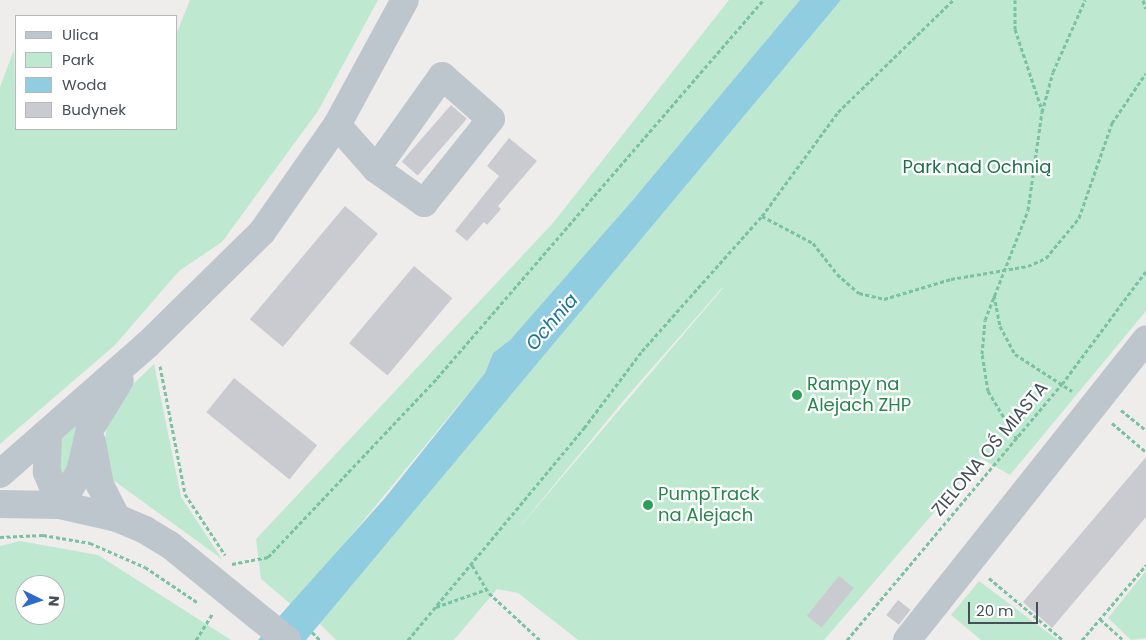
<!DOCTYPE html>
<html>
<head>
<meta charset="utf-8">
<style>
  body { margin:0 }
  #map { position:relative; width:1146px; height:640px; overflow:hidden; background:#efecec; font-family:Poppins,sans-serif }
  div>[style] { position:absolute }
  .green>* { inset:0; background:#bee8d0 }
  .water>* { inset:0; background:#90cde1 }
  .building>* { inset:0; background:#cacbd0; transform-origin:0 0 }
  .path>* { height:3px; margin-top:-1.5px; transform-origin:0; background:repeating-linear-gradient(90deg,#7ac2a1 0 4px,transparent 0 6.5px) }
  .minor>* { height:28px; margin:-14px; padding:0 14px; transform-origin:14px; border-radius:14px; background:#bec6cd }
  .dots>* { width:14px; height:14px; translate:-50% -50%; box-sizing:border-box; border:2px solid #fff; border-radius:50% }
  span { translate:-50% -50%; white-space:nowrap; text-align:center; line-height:1.15; -webkit-text-stroke:4.5px #fff; paint-order:stroke }
  .park-label { font-size:18px; color:#206f4b }
  .leisure-label { font-size:18px; color:#27864d }
  .left { translate:0 -50%; text-align:left }
  .street-label { font-size:18px; color:#464f57 }
  .water-label { font-size:19px; color:#1b7795; font-style:italic }
  .legend { position:absolute; left:15px; top:15px; width:162px; height:115px; box-sizing:border-box; background:#fff; border:1px solid #b5b9bc; margin:0; padding:6px 9px; list-style:none; font-size:15px; color:#464f57 }
  .legend li { display:flex; align-items:center; gap:10px; height:25px }
  .legend b { width:25px; border:1px solid #b5b9bc }
  .north { position:absolute; left:15px; top:575px; width:50px; height:50px; box-sizing:border-box; background:#fff; border:1px solid #b5b9bc; border-radius:50%; rotate:94deg; font-size:14px; font-weight:700; line-height:20px; text-align:center; color:#464f57 }
  .north::after { content:''; display:block; margin:auto; width:18px; height:22px; background:#2c6bc8; clip-path:polygon(50% 0,100% 100%,50% 72%,0 100%) }
  .scale { position:absolute; left:968px; top:602px; width:70px; height:22px; box-sizing:border-box; border:2px solid #464f57; border-top:0; padding-left:6px; font-size:15px; line-height:18px; white-space:nowrap; color:#464f57; -webkit-text-stroke:4px #fff; paint-order:stroke }
</style>
</head>
<body>
<div id="map">
  <div class="green">
    <i style="clip-path:polygon(190px 0,378px 0,318px 111px,222px 242px,179px 271px,115px 345px,0 444px,0 87px,14px 50px,16px 129px,176px 129px,176px 35px)"></i>
    <i style="clip-path:polygon(729px 0,800px 0,632px 201px,510px 340px,493px 353px,485px 373px,293px 606px,261px 579px,256px 539px,553px 223px)"></i>
    <i style="clip-path:polygon(evenodd,841px 0,1146px 0,1146px 311px,1010px 475px,981px 458px,824px 640px,578px 640px,518px 593px,497px 589px,454px 640px,336px 640px,319px 623px,841px 0,722px 288px,723px 288px,512px 536px,624px 400px,722px 288px)"></i>
    <i style="clip-path:polygon(154px 364px,181px 497px,222px 559px,113px 480px,104px 451px,107px 422px,122px 395px)"></i>
    <i style="clip-path:polygon(77px 420px,77px 447px,63px 475px,57px 475px,60px 435px)"></i>
    <i style="clip-path:polygon(evenodd,20px 541px,98px 555px,231px 640px,0 640px,0 546px,20px 541px,25px 585px,55px 585px,55px 615px,25px 615px,25px 585px)"></i>
    <i style="clip-path:polygon(1146px 571px,1146px 638px,1131px 640px,1108px 618px)"></i>
    <i style="clip-path:polygon(979px 581px,1058px 640px,981px 640px,951px 615px)"></i>
  </div>
  <div class="water">
    <i style="clip-path:polygon(800px 0,841px 0,306px 640px,258px 640px,385px 498px,485px 373px,493px 353px,510px 340px,632px 201px)"></i>
  </div>
  <div class="building">
    <i style="left:451px;top:105px;width:21px;height:75px;rotate:41deg"></i>
    <i style="clip-path:polygon(509px 138px,537px 161px,498px 206px,501px 209px,487px 225px,484px 222px,467px 241px,455px 231px,499px 176px,487px 166px)"></i>
    <i style="left:345px;top:206px;width:43px;height:148px;rotate:40deg"></i>
    <i style="left:414px;top:266px;width:50px;height:101px;rotate:40deg"></i>
    <i style="left:234px;top:378px;width:107px;height:44px;rotate:39deg"></i>
    <i style="clip-path:polygon(1146px 457px,1146px 517px,1052px 628px,1023px 602px)"></i>
    <i style="left:839px;top:576px;width:19px;height:51px;rotate:39deg"></i>
    <i style="left:898px;top:600px;width:16px;height:19px;rotate:38deg"></i>
  </div>
  <div class="path">
    <i style="left:1015px;top:0;width:29px;rotate:90deg"></i>
    <i style="left:1015px;top:29px;width:85px;rotate:71.6deg"></i>
    <i style="left:1143px;top:0;width:9px;rotate:72deg"></i>
    <i style="left:762px;top:216px;width:129px;rotate:-53.8deg"></i>
    <i style="left:838px;top:112px;width:161px;rotate:-44.2deg"></i>
    <i style="left:994px;top:295px;width:32px;rotate:79deg"></i>
    <i style="left:1000px;top:326px;width:32px;rotate:62deg"></i>
    <i style="left:1015px;top:354px;width:68px;rotate:33deg"></i>
    <i style="left:160px;top:366px;width:130px;rotate:78.9deg"></i>
    <i style="left:185px;top:494px;width:73px;rotate:56.7deg"></i>
    <i style="left:1121px;top:410px;width:32px;rotate:39deg"></i>
    <i style="left:1112px;top:423px;width:45px;rotate:40.5deg"></i>
    <i style="left:1017px;top:439px;width:56px;rotate:-121.1deg"></i>
    <i style="left:988px;top:391px;width:37px;rotate:-99deg"></i>
    <i style="left:982px;top:354px;width:34px;rotate:-85deg"></i>
    <i style="left:985px;top:320px;width:118px;rotate:-68.6deg"></i>
    <i style="left:1028px;top:210px;width:99px;rotate:-81.9deg"></i>
    <i style="left:1042px;top:112px;width:41px;rotate:-74.6deg"></i>
    <i style="left:1053px;top:72px;width:79px;rotate:-66deg"></i>
    <i style="left:0;top:537px;width:43px;rotate:-2.7deg"></i>
    <i style="left:43px;top:535px;width:48px;rotate:9.7deg"></i>
    <i style="left:90px;top:543px;width:60px;rotate:23.6deg"></i>
    <i style="left:145px;top:567px;width:63px;rotate:33.9deg"></i>
    <i style="left:232px;top:564px;width:37px;rotate:-11deg"></i>
    <i style="left:268px;top:557px;width:246px;rotate:-46.6deg"></i>
    <i style="left:437px;top:378px;width:499px;rotate:-49.2deg"></i>
    <i style="left:472px;top:565px;width:33px;rotate:59deg"></i>
    <i style="left:489px;top:593px;width:69px;rotate:42.7deg"></i>
    <i style="left:989px;top:578px;width:97px;rotate:40deg"></i>
    <i style="left:436px;top:607px;width:54px;rotate:-19.4deg"></i>
    <i style="left:1100px;top:619px;width:31px;rotate:42deg"></i>
    <i style="left:312px;top:632px;width:11px;rotate:45deg"></i>
    <i style="left:196px;top:640px;width:32px;rotate:-58deg"></i>
    <i style="left:408px;top:640px;width:276px;rotate:-50.3deg"></i>
    <i style="left:584px;top:428px;width:96px;rotate:-53deg"></i>
    <i style="left:642px;top:351px;width:181px;rotate:-48.4deg"></i>
    <i style="left:762px;top:216px;width:58px;rotate:27.9deg"></i>
    <i style="left:813px;top:243px;width:39px;rotate:52deg"></i>
    <i style="left:837px;top:274px;width:29px;rotate:41deg"></i>
    <i style="left:859px;top:293px;width:26px;rotate:13deg"></i>
    <i style="left:884px;top:299px;width:70px;rotate:-16.6deg"></i>
    <i style="left:951px;top:279px;width:78px;rotate:-9.6deg"></i>
    <i style="left:1028px;top:266px;width:20px;rotate:-24deg"></i>
    <i style="left:1046px;top:258px;width:52px;rotate:-50.5deg"></i>
    <i style="left:1079px;top:218px;width:101px;rotate:-70.8deg"></i>
    <i style="left:1112px;top:123px;width:60px;rotate:-55.8deg"></i>
    <i style="left:847px;top:640px;width:334px;rotate:-50deg"></i>
    <i style="left:1062px;top:384px;width:141px;rotate:-53.4deg"></i>
    <i style="left:1082px;top:640px;width:99px;rotate:-49.5deg"></i>
  </div>
  <div class="minor">
    <i style="left:337px;top:125px;width:59px;rotate:48.4deg"></i>
    <i style="left:376px;top:169px;width:59px;rotate:35.3deg"></i>
    <i style="left:424px;top:203px;width:107px;rotate:-51.4deg"></i>
    <i style="left:491px;top:119px;width:65px;rotate:-138.7deg"></i>
    <i style="left:442px;top:76px;width:114px;rotate:125.4deg"></i>
    <i style="left:48px;top:435px;width:37px;rotate:92deg"></i>
    <i style="left:47px;top:472px;width:35px;rotate:68deg"></i>
    <i style="left:92px;top:442px;width:44px;rotate:79.5deg"></i>
    <i style="left:100px;top:485px;width:37px;rotate:63deg"></i>
    <i style="left:0;top:474px;width:196px;rotate:-41.3deg"></i>
    <i style="left:147px;top:345px;width:161px;rotate:-44.5deg"></i>
    <i style="left:262px;top:232px;width:131px;rotate:-55deg"></i>
    <i style="left:337px;top:125px;width:142px;rotate:-61.5deg"></i>
    <i style="left:0;top:504px;width:60px;rotate:1deg"></i>
    <i style="left:60px;top:505px;width:58px;rotate:12.8deg"></i>
    <i style="left:117px;top:518px;width:30px;rotate:23deg"></i>
    <i style="left:145px;top:530px;width:29px;rotate:31deg"></i>
    <i style="left:170px;top:545px;width:151px;rotate:39.1deg"></i>
    <i style="left:60px;top:505px;width:39px;rotate:-59deg"></i>
    <i style="left:80px;top:472px;width:44px;rotate:-76.9deg"></i>
    <i style="left:90px;top:429px;width:57px;rotate:-58.5deg"></i>
    <i style="left:907px;top:640px;width:384px;rotate:-51.5deg"></i>
  </div>
  <div class="dots">
    <i style="left:797px;top:395px;background:#2e9e5b"></i>
    <i style="left:648px;top:505px;background:#2e9e5b"></i>
  </div>
  <div class="park-label">
    <span style="left:977px;top:167px">Park nad Ochnią</span>
  </div>
  <div class="leisure-label">
    <span class="left" style="left:807px;top:395px">Rampy na<br>Alejach ZHP</span>
    <span class="left" style="left:658px;top:505px">PumpTrack<br>na Alejach</span>
  </div>
  <div class="street-label">
    <span style="left:990px;top:449px;rotate:-50deg">ZIELONA OŚ MIASTA</span>
  </div>
  <div class="water-label">
    <span style="left:552px;top:322px;rotate:-49deg">Ochnia</span>
  </div>
  <ul class="legend">
  <li><b style="height:6px;background:#bec6cd"></b>Ulica</li>
  <li><b style="height:14px;background:#bee8d0"></b>Park</li>
  <li><b style="height:14px;background:#90cde1"></b>Woda</li>
  <li><b style="height:14px;background:#cacbd0"></b>Budynek</li>
  </ul>
  <div class="north">N</div>
  <div class="scale">20 m</div>
</div>
</body>
</html>
